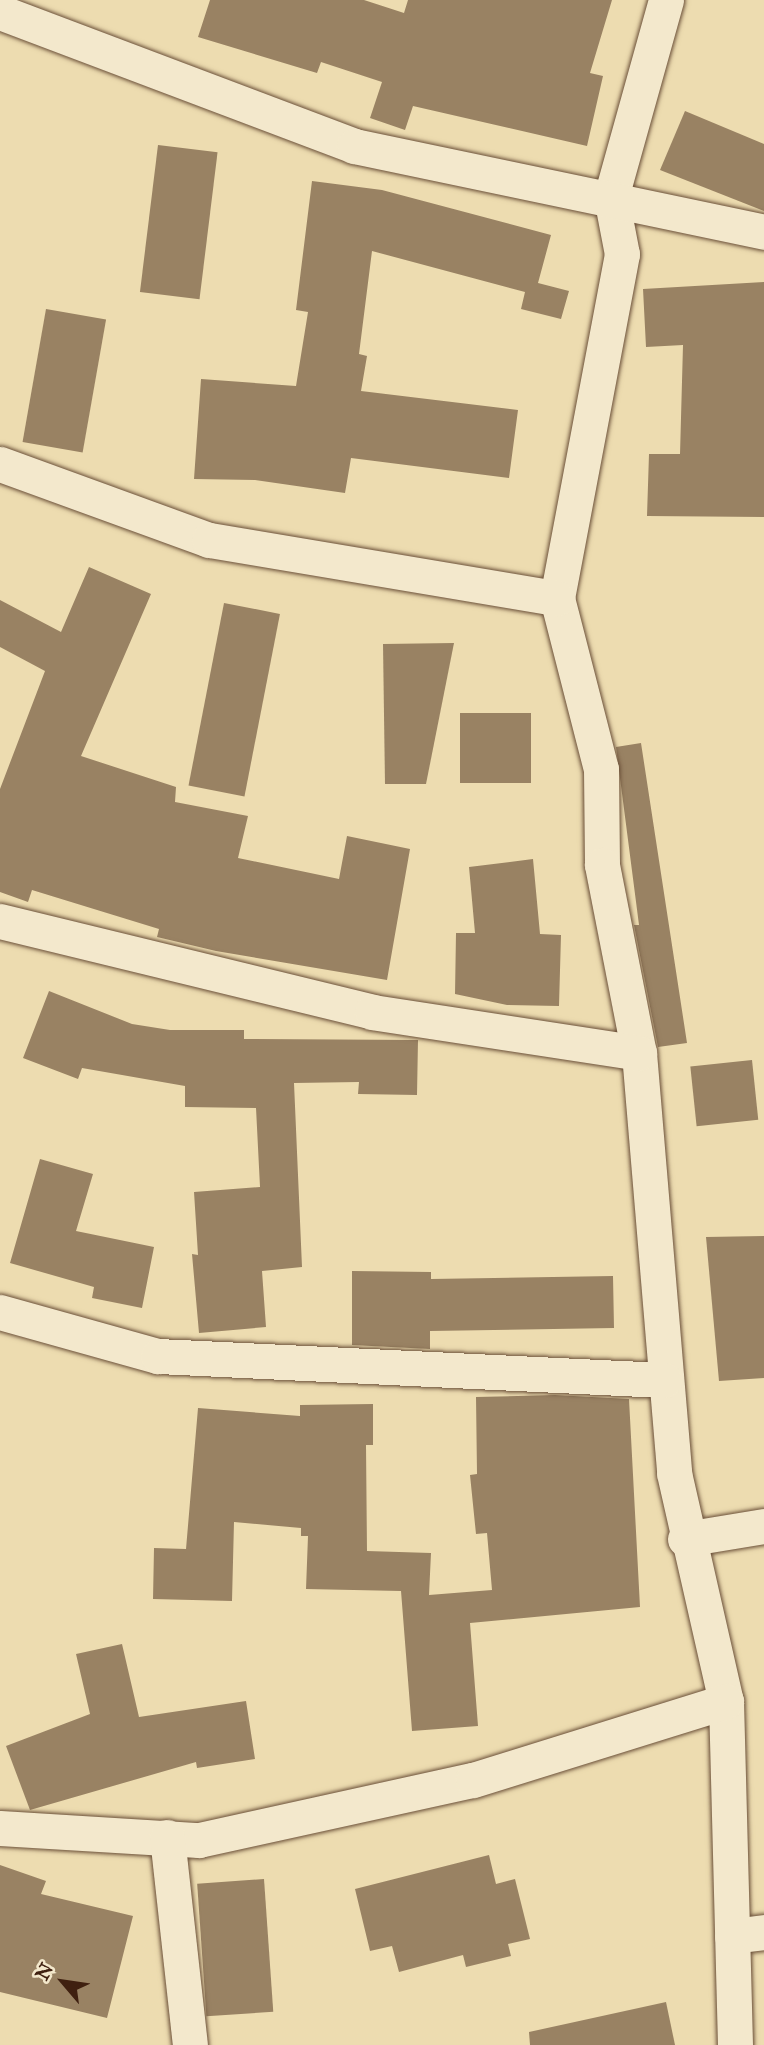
<!DOCTYPE html>
<html>
<head>
<meta charset="utf-8">
<style>
  body { margin:0 }
  #map { position:relative; width:764px; height:2045px; overflow:hidden; background:#eddcb0; font-family:"IM FELL Great Primer",serif }
  div>[style] { position:absolute }
  .building>* { inset:0; background:#998263; transform-origin:0 0 }
  .roads { filter:drop-shadow(0 0 2px #6a4f38) drop-shadow(0 0 2px #6a4f38) }
  .minor>* { height:35px; margin:-17.5px; padding:0 17.5px; transform-origin:17.5px; border-radius:17.5px; background:#f3e8cc }
  span { translate:-50% -50%; white-space:nowrap; text-align:center; line-height:1.15; -webkit-text-stroke:7px #f3e8cc; paint-order:stroke }
  .north { position:absolute; left:28px; top:1947px; width:70px; height:70px; -webkit-text-stroke:5px #f3e8cc; paint-order:stroke; rotate:299deg; font-size:19px; font-weight:700; line-height:28px; text-align:center; color:#3f2010 }
  .north::after { content:''; display:block; margin:auto; width:24px; height:32px; background:#3f2010; clip-path:polygon(50% 0,100% 100%,50% 72%,0 100%) }
</style>
</head>
<body>
<div id="map">
  <div class="building">
    <i style="clip-path:polygon(210px 0,364px 0,404px 13px,408px 0,612px 0,590px 73px,603px 76px,587px 146px,413px 106px,405px 130px,370px 118px,382px 82px,321px 62px,317px 73px,198px 37px)"></i>
    <i style="clip-path:polygon(685px 111px,764px 144px,764px 211px,660px 170px)"></i>
    <i style="left:158px;top:145px;width:60px;height:148px;rotate:7deg"></i>
    <i style="clip-path:polygon(312px 181px,382px 190px,551px 235px,538px 283px,569px 291px,561px 319px,521px 309px,525px 292px,372px 251px,359px 354px,367px 356px,361px 391px,518px 410px,509px 478px,351px 458px,345px 493px,255px 480px,194px 479px,201px 379px,296px 386px,308px 312px,296px 310px)"></i>
    <i style="clip-path:polygon(764px 282px,764px 517px,647px 516px,649px 454px,680px 454px,683px 345px,646px 347px,643px 289px)"></i>
    <i style="left:46px;top:309px;width:61px;height:135px;rotate:10deg"></i>
    <i style="clip-path:polygon(89px 567px,151px 594px,81px 756px,176px 787px,175px 802px,248px 816px,238px 858px,339px 879px,347px 836px,410px 849px,387px 980px,216px 951px,157px 937px,159px 929px,32px 890px,28px 902px,0 892px,0 789px,45px 671px,0 647px,0 600px,61px 632px)"></i>
    <i style="left:224px;top:603px;width:57px;height:186px;rotate:11deg"></i>
    <i style="clip-path:polygon(454px 643px,426px 784px,385px 784px,383px 644px)"></i>
    <i style="left:531px;top:713px;width:70px;height:71px;rotate:90deg"></i>
    <i style="clip-path:polygon(641px 743px,687px 1043px,658px 1047px,634px 925px,639px 925px,616px 747px)"></i>
    <i style="clip-path:polygon(533px 859px,540px 934px,561px 935px,559px 1006px,507px 1005px,455px 994px,456px 933px,475px 933px,469px 867px)"></i>
    <i style="clip-path:polygon(49px 991px,132px 1024px,170px 1030px,244px 1030px,244px 1039px,418px 1040px,417px 1095px,358px 1094px,359px 1082px,294px 1083px,302px 1267px,262px 1271px,266px 1327px,199px 1333px,192px 1254px,198px 1255px,194px 1192px,260px 1187px,256px 1108px,185px 1107px,185px 1086px,82px 1068px,78px 1079px,23px 1058px)"></i>
    <i style="left:752px;top:1060px;width:60px;height:62px;rotate:84deg"></i>
    <i style="clip-path:polygon(40px 1159px,93px 1174px,76px 1231px,154px 1247px,142px 1308px,92px 1298px,94px 1287px,10px 1263px)"></i>
    <i style="clip-path:polygon(764px 1236px,764px 1378px,719px 1381px,706px 1237px)"></i>
    <i style="clip-path:polygon(352px 1271px,431px 1272px,431px 1279px,613px 1276px,614px 1328px,430px 1331px,430px 1349px,352px 1345px)"></i>
    <i style="clip-path:polygon(555px 1395px,629px 1399px,640px 1607px,470px 1623px,478px 1726px,412px 1731px,401px 1591px,306px 1589px,308px 1536px,301px 1536px,301px 1528px,234px 1522px,232px 1601px,153px 1599px,154px 1548px,186px 1549px,198px 1408px,300px 1416px,300px 1405px,373px 1404px,373px 1445px,366px 1445px,367px 1551px,431px 1553px,429px 1595px,492px 1590px,487px 1533px,476px 1534px,470px 1475px,477px 1474px,476px 1397px)"></i>
    <i style="clip-path:polygon(122px 1644px,139px 1717px,246px 1701px,255px 1759px,197px 1768px,196px 1762px,30px 1810px,6px 1746px,90px 1714px,76px 1654px)"></i>
    <i style="clip-path:polygon(489px 1855px,496px 1884px,515px 1879px,530px 1939px,508px 1944px,511px 1956px,466px 1967px,463px 1955px,399px 1972px,392px 1946px,370px 1951px,355px 1889px)"></i>
    <i style="clip-path:polygon(0 1865px,46px 1881px,41px 1894px,133px 1916px,107px 2018px,0 1992px)"></i>
    <i style="left:264px;top:1879px;width:133px;height:67px;rotate:86deg"></i>
    <i style="clip-path:polygon(666px 2002px,675px 2045px,530px 2045px,529px 2032px)"></i>
  </div>
  <div class="roads">
    <div class="minor">
      <i style="left:666px;top:0;width:205px;rotate:105.6deg"></i>
      <i style="left:611px;top:197px;width:58px;rotate:79.1deg"></i>
      <i style="left:622px;top:254px;width:350px;rotate:100.7deg"></i>
      <i style="left:557px;top:598px;width:177px;rotate:75.6deg"></i>
      <i style="left:601px;top:769px;width:96px;rotate:89.4deg"></i>
      <i style="left:602px;top:865px;width:192px;rotate:78.9deg"></i>
      <i style="left:639px;top:1053px;width:421px;rotate:85.2deg"></i>
      <i style="left:674px;top:1473px;width:234px;rotate:77.2deg"></i>
      <i style="left:726px;top:1701px;width:344px;rotate:88.5deg"></i>
      <i style="left:0;top:12px;width:379px;rotate:20.7deg"></i>
      <i style="left:354px;top:146px;width:419px;rotate:11.8deg"></i>
      <i style="left:0;top:464px;width:222px;rotate:20deg"></i>
      <i style="left:209px;top:540px;width:353px;rotate:9.5deg"></i>
      <i style="left:0;top:921px;width:383px;rotate:13.7deg"></i>
      <i style="left:372px;top:1012px;width:270px;rotate:8.7deg"></i>
      <i style="left:0;top:1312px;width:164px;rotate:15.6deg"></i>
      <i style="left:158px;top:1356px;width:507px;rotate:2.72deg"></i>
      <i style="left:685px;top:1539px;width:80px;rotate:-9.3deg"></i>
      <i style="left:0;top:1828px;width:199px;rotate:3.5deg"></i>
      <i style="left:199px;top:1840px;width:280px;rotate:-12.4deg"></i>
      <i style="left:473px;top:1780px;width:265px;rotate:-17.3deg"></i>
      <i style="left:167px;top:1837px;width:209px;rotate:83.7deg"></i>
      <i style="left:732px;top:1936px;width:32px;rotate:-7deg"></i>
    </div>
  </div>
  <div class="north">N</div>
</div>
</body>
</html>
